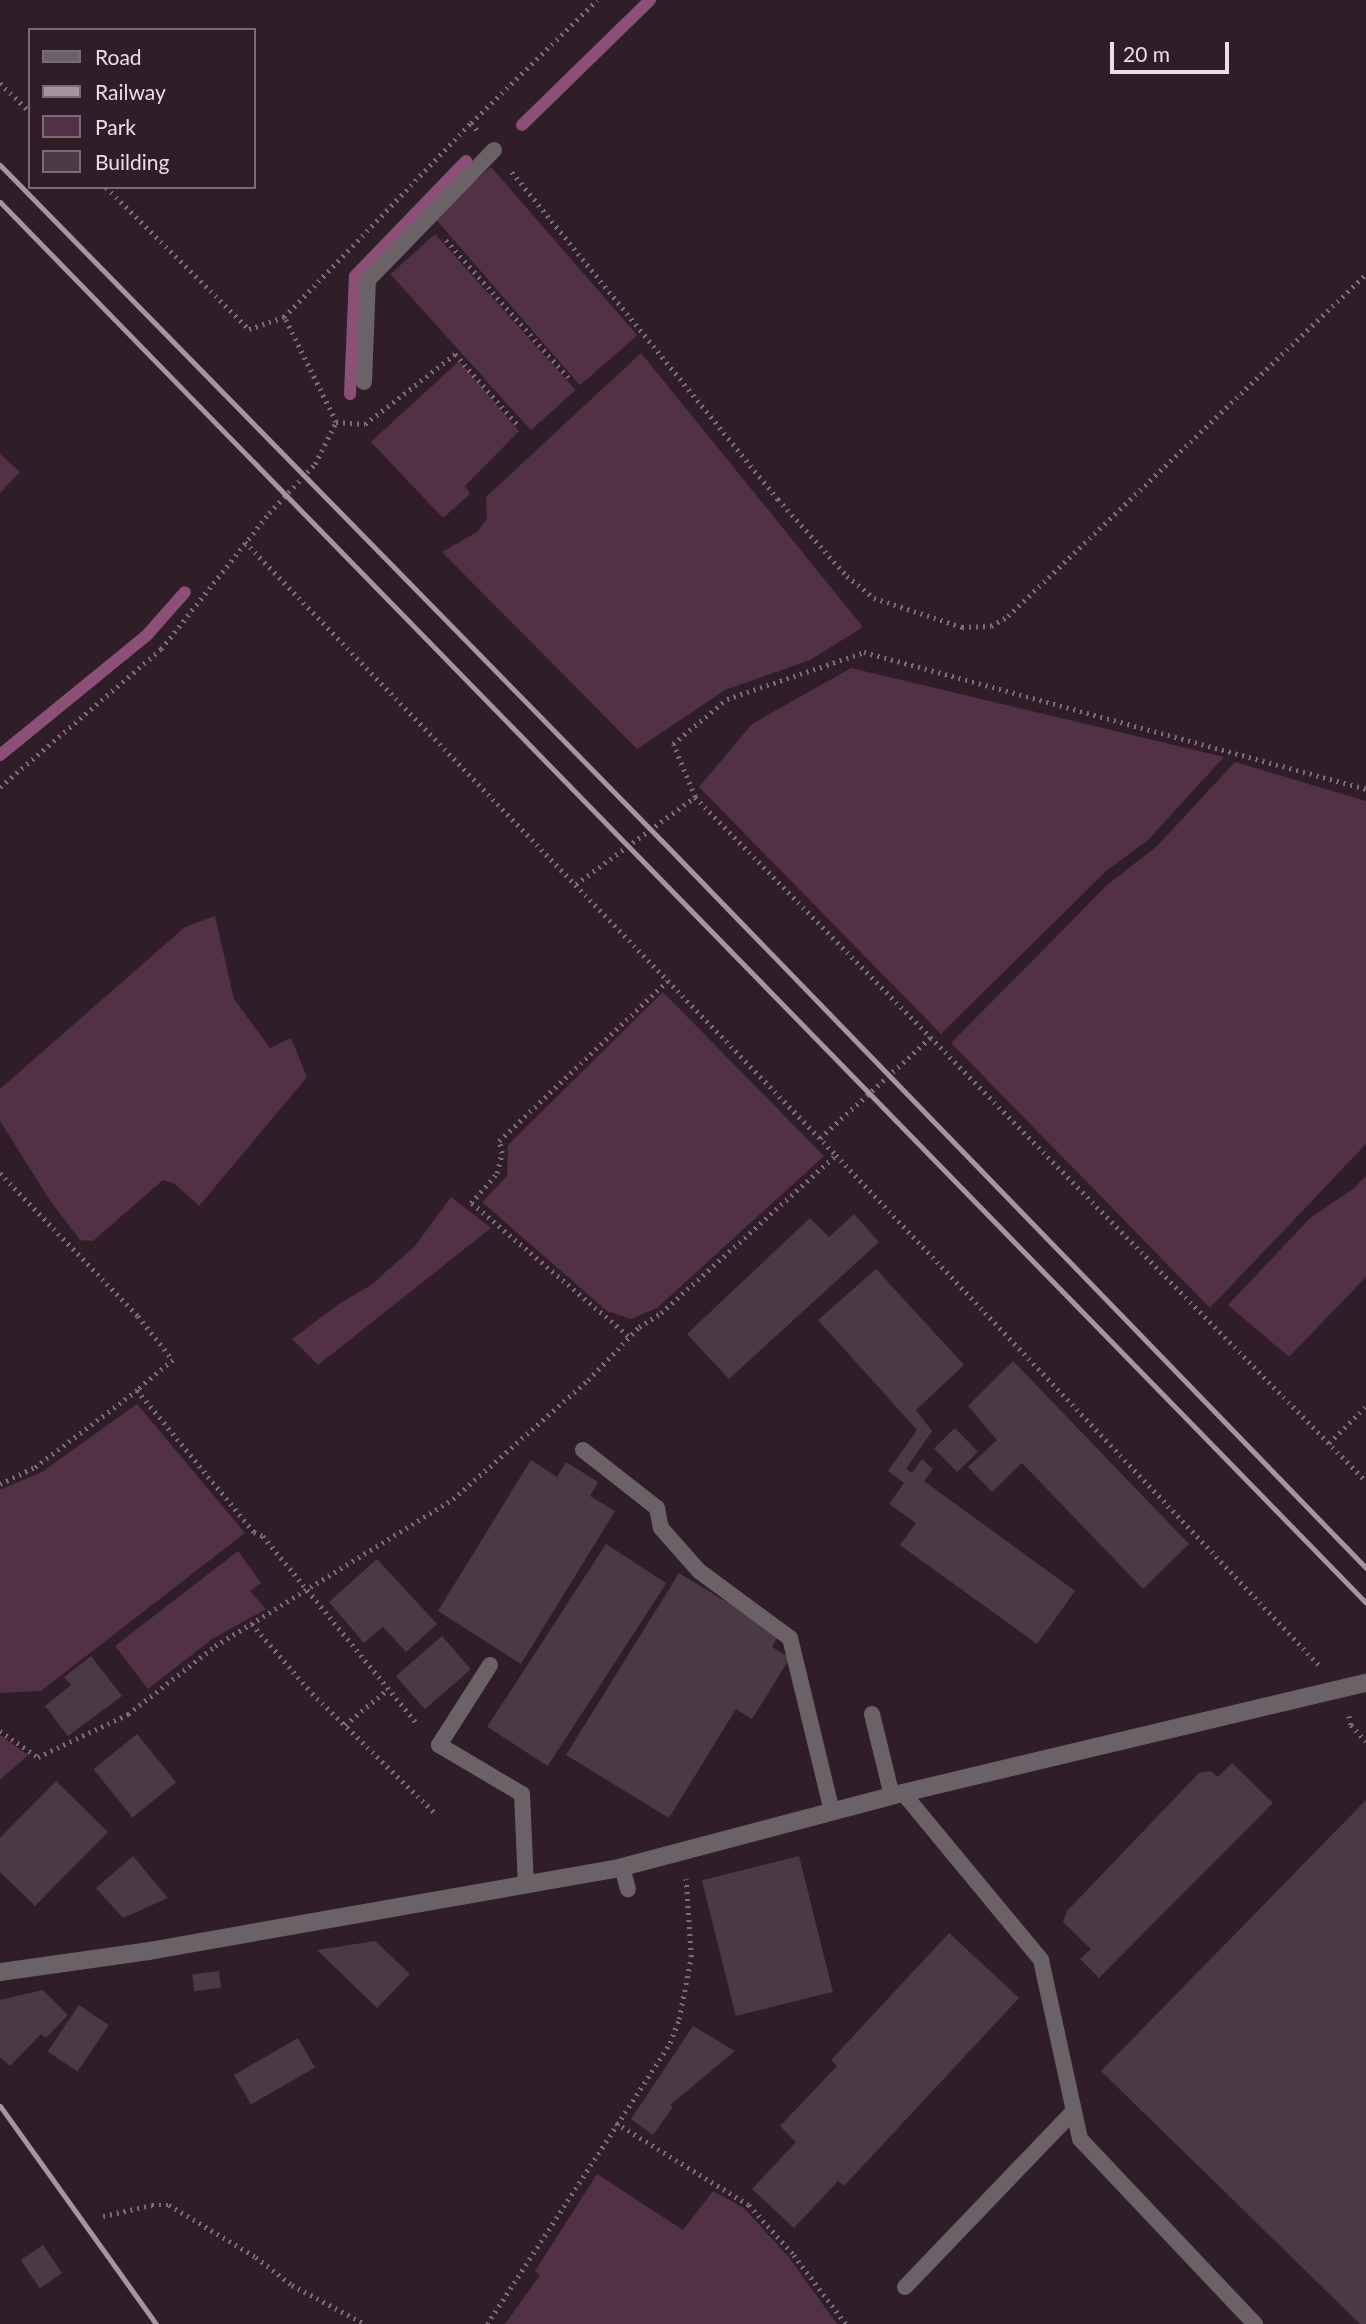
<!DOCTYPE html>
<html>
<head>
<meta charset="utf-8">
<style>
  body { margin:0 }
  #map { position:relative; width:1366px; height:2324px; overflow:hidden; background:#2f1e28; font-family:Lato,sans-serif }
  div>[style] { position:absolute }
  .green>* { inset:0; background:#523045; transform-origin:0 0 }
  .stream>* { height:12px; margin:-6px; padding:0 6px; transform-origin:6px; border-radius:6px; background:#8c5076 }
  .building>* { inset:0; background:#4b3944; transform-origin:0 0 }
  .path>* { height:4.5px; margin-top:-2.25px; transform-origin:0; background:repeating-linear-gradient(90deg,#7c6e77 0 2px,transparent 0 7px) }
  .service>* { height:16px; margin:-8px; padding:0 8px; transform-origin:8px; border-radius:8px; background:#6b6267 }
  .tertiary>* { height:18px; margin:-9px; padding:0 9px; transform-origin:9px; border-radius:9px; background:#6b6267 }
  .rail>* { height:5px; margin:-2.5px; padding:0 2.5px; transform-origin:2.5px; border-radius:2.5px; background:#a4969f }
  span { translate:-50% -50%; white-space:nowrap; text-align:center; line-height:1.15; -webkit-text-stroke:6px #2f1e28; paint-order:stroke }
  .legend { position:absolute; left:28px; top:28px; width:228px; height:161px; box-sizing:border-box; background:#2f1e28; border:2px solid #7a6b74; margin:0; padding:9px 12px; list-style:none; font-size:21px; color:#eadfe6 }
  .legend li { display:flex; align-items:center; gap:14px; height:35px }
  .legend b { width:35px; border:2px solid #7a6b74 }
  .scale { position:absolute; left:1110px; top:42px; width:119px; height:32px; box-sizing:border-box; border:4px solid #eadfe6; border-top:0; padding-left:9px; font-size:21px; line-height:24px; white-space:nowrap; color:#eadfe6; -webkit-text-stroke:5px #2f1e28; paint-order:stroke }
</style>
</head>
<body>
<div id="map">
  <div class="green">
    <i style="left:491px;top:167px;width:223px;height:76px;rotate:49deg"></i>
    <i style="left:435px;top:234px;width:210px;height:60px;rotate:48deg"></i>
    <i style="clip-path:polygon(641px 353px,863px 627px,810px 660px,725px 690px,637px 749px,442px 552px,477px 532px,487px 519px,486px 497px)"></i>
    <i style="clip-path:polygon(459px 361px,519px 431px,465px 486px,470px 494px,443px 518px,371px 442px)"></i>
    <i style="clip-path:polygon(0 454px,20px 472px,0 493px)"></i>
    <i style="clip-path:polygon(851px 668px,1224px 757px,1148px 840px,1106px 871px,941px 1034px,699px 787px,752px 724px)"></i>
    <i style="clip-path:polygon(1235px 762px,1366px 801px,1366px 1144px,1210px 1308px,951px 1043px,1107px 885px,1157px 846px)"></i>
    <i style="clip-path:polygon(215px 916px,234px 999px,270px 1048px,291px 1038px,307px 1077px,199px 1206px,174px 1183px,163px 1180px,93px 1241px,80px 1240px,51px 1202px,0 1121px,0 1089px,185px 927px)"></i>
    <i style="clip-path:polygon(663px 992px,824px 1156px,657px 1308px,631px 1319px,607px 1311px,482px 1202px,507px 1176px,508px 1145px)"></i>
    <i style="clip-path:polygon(1366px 1176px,1366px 1277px,1289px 1357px,1228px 1305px,1310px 1218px,1353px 1189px)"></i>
    <i style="clip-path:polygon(451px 1197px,491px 1228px,318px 1365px,292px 1339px,339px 1304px,371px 1285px,415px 1246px)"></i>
    <i style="clip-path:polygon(137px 1404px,245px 1533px,41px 1691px,0 1693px,0 1490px,42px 1472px)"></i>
    <i style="clip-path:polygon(238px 1551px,261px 1583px,250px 1591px,266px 1609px,212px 1639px,148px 1689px,115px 1646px)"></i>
    <i style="clip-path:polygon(0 1735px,28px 1755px,0 1780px)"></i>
    <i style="clip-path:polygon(597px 2174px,683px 2230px,713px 2191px,744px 2208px,788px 2256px,837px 2324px,505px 2324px,540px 2275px,535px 2271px)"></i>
  </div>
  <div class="stream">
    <i style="left:522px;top:125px;width:179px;rotate:-44.3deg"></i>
    <i style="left:350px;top:394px;width:118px;rotate:-87.6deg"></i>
    <i style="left:355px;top:276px;width:160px;rotate:-46deg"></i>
    <i style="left:0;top:755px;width:190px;rotate:-39.2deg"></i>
    <i style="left:147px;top:635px;width:57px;rotate:-48.5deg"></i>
  </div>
  <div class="building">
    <i style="clip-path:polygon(854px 1214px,879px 1242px,729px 1379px,687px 1334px,810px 1218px,829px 1237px)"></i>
    <i style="clip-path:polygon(876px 1269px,964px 1365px,916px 1410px,932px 1431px,906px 1469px,912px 1473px,922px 1459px,933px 1469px,924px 1481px,1075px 1591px,1037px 1644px,900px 1545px,916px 1523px,889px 1504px,904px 1483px,888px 1471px,917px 1430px,818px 1320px)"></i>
    <i style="clip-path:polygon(1013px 1361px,1189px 1544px,1143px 1589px,1022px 1463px,992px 1492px,968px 1467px,997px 1440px,968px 1406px)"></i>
    <i style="left:955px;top:1428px;width:33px;height:29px;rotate:46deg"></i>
    <i style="clip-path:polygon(531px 1460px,557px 1477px,566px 1462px,598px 1482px,590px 1496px,615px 1511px,521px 1664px,438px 1611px)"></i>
    <i style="left:606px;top:1544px;width:72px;height:218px;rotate:33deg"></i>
    <i style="clip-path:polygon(377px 1559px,437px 1624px,406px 1652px,383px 1627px,364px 1643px,329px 1602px)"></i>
    <i style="clip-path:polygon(679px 1573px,779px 1634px,772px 1647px,790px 1658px,752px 1719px,736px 1709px,669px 1818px,566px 1755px)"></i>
    <i style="left:442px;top:1636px;width:44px;height:61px;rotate:49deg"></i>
    <i style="clip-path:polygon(91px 1656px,122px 1696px,68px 1736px,45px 1706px,71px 1685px,64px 1677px)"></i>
    <i style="left:137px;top:1734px;width:62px;height:56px;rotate:51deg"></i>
    <i style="clip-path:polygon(1232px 1763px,1273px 1803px,1099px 1978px,1080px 1959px,1091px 1949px,1063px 1922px,1067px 1911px,1199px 1773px,1211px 1771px,1218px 1777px)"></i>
    <i style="clip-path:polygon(56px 1781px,108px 1832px,35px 1906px,0 1872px,0 1838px)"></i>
    <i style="clip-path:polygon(1366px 1800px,1366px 2324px,1360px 2324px,1101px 2071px)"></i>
    <i style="clip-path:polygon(133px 1856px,168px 1898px,123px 1918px,96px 1888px)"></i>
    <i style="left:799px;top:1856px;width:140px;height:100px;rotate:76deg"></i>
    <i style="clip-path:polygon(949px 1933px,1019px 1998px,844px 2186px,838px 2181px,794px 2228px,752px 2189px,796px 2142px,780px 2126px,837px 2066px,831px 2060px)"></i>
    <i style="clip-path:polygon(375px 1941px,410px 1974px,377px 2008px,317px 1950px)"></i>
    <i style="left:219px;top:1971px;width:17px;height:27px;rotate:83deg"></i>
    <i style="clip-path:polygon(43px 1990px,68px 2015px,46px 2038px,41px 2034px,10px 2066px,0 2057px,0 2000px)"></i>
    <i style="left:79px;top:2005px;width:36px;height:56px;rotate:34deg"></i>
    <i style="clip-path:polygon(693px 2026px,735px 2051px,670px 2105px,673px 2107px,653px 2135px,631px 2119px)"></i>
    <i style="left:298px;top:2038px;width:34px;height:74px;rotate:60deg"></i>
    <i style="left:43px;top:2245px;width:34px;height:27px;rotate:56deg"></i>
  </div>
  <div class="path">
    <i style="left:0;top:83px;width:42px;rotate:44deg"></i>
    <i style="left:471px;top:123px;width:11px;rotate:49deg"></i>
    <i style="left:512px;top:172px;width:422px;rotate:50.9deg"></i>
    <i style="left:778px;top:499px;width:103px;rotate:48.1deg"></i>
    <i style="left:847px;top:576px;width:35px;rotate:39deg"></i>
    <i style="left:874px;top:598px;width:93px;rotate:18.2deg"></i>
    <i style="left:962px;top:627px;width:29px;rotate:-2deg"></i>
    <i style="left:991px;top:626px;width:20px;rotate:-30deg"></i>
    <i style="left:1008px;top:616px;width:495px;rotate:-43.7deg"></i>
    <i style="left:106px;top:187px;width:202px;rotate:44.8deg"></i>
    <i style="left:249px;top:329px;width:37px;rotate:-19deg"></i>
    <i style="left:284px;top:317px;width:269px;rotate:-46.1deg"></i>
    <i style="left:471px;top:123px;width:176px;rotate:-44.3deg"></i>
    <i style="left:446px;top:240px;width:185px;rotate:48.3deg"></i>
    <i style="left:336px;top:422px;width:29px;rotate:4deg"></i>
    <i style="left:365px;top:424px;width:114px;rotate:-37.9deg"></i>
    <i style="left:455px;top:354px;width:95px;rotate:48.4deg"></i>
    <i style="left:245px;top:542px;width:851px;rotate:46.05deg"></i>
    <i style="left:836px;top:1155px;width:702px;rotate:46.56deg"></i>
    <i style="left:0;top:787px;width:212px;rotate:-40.6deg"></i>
    <i style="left:161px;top:649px;width:174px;rotate:-51.5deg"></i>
    <i style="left:269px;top:513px;width:67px;rotate:-46.8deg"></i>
    <i style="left:315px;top:464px;width:47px;rotate:-63.4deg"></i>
    <i style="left:336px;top:422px;width:117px;rotate:-116.3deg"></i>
    <i style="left:695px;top:797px;width:958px;rotate:45.55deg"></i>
    <i style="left:576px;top:884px;width:147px;rotate:-36.2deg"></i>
    <i style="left:695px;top:797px;width:57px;rotate:-112.5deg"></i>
    <i style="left:673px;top:744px;width:70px;rotate:-39.8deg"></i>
    <i style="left:727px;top:699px;width:145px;rotate:-18.9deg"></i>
    <i style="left:864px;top:652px;width:520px;rotate:15.26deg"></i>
    <i style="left:820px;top:1138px;width:149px;rotate:-42.3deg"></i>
    <i style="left:0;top:1173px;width:199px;rotate:46deg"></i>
    <i style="left:138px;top:1316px;width:56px;rotate:51.5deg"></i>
    <i style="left:173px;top:1360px;width:47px;rotate:140.2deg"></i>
    <i style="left:628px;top:1336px;width:206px;rotate:-139.7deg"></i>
    <i style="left:471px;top:1203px;width:40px;rotate:-49deg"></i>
    <i style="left:497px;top:1173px;width:21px;rotate:-76deg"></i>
    <i style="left:502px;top:1153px;width:12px;rotate:-104deg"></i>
    <i style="left:499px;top:1141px;width:232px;rotate:-43.6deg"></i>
    <i style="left:1329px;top:1443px;width:52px;rotate:-45deg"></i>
    <i style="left:0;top:1484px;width:39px;rotate:-26deg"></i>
    <i style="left:35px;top:1467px;width:128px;rotate:-37deg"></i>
    <i style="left:137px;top:1390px;width:184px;rotate:50.5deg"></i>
    <i style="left:254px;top:1532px;width:10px;rotate:24deg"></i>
    <i style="left:263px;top:1536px;width:244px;rotate:50.6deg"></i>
    <i style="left:252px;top:1624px;width:91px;rotate:49deg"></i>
    <i style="left:312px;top:1693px;width:170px;rotate:44.3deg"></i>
    <i style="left:1349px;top:1716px;width:9px;rotate:77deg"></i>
    <i style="left:1351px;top:1725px;width:22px;rotate:47deg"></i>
    <i style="left:345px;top:1725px;width:56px;rotate:-39.9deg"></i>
    <i style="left:0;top:1731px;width:46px;rotate:34.4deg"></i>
    <i style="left:38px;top:1757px;width:100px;rotate:-25.5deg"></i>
    <i style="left:128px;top:1714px;width:110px;rotate:-38deg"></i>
    <i style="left:215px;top:1646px;width:280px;rotate:-31.7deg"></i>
    <i style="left:453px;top:1499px;width:180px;rotate:-41.4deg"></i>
    <i style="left:588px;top:1380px;width:74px;rotate:-46.1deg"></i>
    <i style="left:639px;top:1327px;width:26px;rotate:-32deg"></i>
    <i style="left:661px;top:1313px;width:236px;rotate:-42.1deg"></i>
    <i style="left:616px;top:2123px;width:156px;rotate:31.7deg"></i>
    <i style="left:749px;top:2205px;width:67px;rotate:48deg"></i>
    <i style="left:794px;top:2255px;width:86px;rotate:53deg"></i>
    <i style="left:103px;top:2216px;width:50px;rotate:-12.7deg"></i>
    <i style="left:152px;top:2205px;width:17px"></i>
    <i style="left:169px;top:2205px;width:101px;rotate:30.9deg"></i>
    <i style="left:256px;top:2257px;width:46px;rotate:37.9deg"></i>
    <i style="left:292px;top:2285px;width:83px;rotate:28.1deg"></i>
    <i style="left:487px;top:2324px;width:335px;rotate:-56.9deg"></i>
    <i style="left:670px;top:2043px;width:26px;rotate:-69deg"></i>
    <i style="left:679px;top:2019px;width:63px;rotate:-79deg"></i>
    <i style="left:691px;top:1957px;width:78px;rotate:-93.7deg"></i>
  </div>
  <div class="service">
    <i style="left:364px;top:382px;width:102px;rotate:-87.8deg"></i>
    <i style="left:368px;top:280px;width:181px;rotate:-45.9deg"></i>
    <i style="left:583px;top:1450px;width:94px;rotate:38.1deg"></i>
    <i style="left:657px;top:1508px;width:20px;rotate:79deg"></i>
    <i style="left:661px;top:1528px;width:57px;rotate:48.5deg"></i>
    <i style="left:699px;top:1571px;width:113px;rotate:36.4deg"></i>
    <i style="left:790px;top:1638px;width:179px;rotate:76.4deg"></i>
    <i style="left:490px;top:1665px;width:95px;rotate:122.5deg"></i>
    <i style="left:439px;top:1745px;width:96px;rotate:30.6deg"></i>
    <i style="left:522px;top:1794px;width:91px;rotate:87.5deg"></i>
    <i style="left:872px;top:1714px;width:84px;rotate:76.3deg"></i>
    <i style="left:903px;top:1793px;width:217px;rotate:50.4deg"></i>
    <i style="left:1041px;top:1960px;width:183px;rotate:77.7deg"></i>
    <i style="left:1080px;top:2139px;width:255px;rotate:46.6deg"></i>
    <i style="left:622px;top:1867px;width:23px;rotate:75deg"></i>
    <i style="left:905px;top:2287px;width:244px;rotate:-46.2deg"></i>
  </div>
  <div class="tertiary">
    <i style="left:0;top:1972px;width:150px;rotate:-8deg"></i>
    <i style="left:149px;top:1951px;width:473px;rotate:-10deg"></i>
    <i style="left:615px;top:1869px;width:298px;rotate:-14.8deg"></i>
    <i style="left:903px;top:1793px;width:476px;rotate:-13.4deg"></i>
  </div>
  <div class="rail">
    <i style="left:0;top:165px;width:946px;rotate:45.6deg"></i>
    <i style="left:662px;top:841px;width:1012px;rotate:45.92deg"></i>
    <i style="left:0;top:202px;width:1957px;rotate:45.72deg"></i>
    <i style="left:0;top:2106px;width:268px;rotate:54.4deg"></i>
  </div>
  <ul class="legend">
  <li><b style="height:9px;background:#6b6267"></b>Road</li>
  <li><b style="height:9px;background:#a4969f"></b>Railway</li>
  <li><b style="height:19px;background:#523045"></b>Park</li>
  <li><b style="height:19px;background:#4b3944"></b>Building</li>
  </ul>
  <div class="scale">20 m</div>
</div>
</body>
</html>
